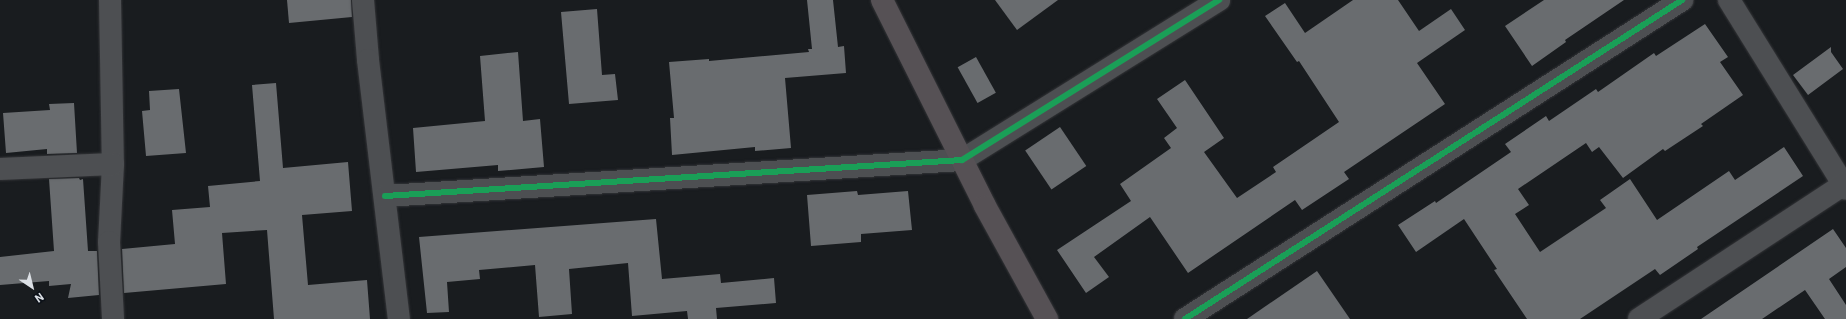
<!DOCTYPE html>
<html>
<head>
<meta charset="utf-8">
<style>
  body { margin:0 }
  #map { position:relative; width:1846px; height:319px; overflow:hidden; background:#191c1f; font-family:Roboto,sans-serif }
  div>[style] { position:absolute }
  .building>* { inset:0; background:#696c6f; transform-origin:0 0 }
  .roads { filter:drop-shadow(0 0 1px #343538) drop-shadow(0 0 1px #343538) }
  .minor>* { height:22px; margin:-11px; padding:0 11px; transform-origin:11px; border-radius:11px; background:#4d4f52 }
  .major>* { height:22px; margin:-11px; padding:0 11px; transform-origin:11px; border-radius:11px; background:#565155 }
  .cycleway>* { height:6px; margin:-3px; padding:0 3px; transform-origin:3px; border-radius:3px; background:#1a9f57 }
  span { translate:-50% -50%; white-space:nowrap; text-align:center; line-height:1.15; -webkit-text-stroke:4px #0d1219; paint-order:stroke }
  .north { position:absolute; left:12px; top:267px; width:40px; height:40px; -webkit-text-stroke:3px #0d1219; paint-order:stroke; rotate:145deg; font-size:11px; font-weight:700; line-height:16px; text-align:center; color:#dce0e5 }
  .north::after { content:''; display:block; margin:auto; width:14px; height:18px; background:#dce0e5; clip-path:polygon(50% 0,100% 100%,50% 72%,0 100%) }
</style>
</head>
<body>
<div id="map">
  <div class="building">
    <i style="clip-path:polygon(287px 0,351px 0,352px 17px,289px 23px)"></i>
    <i style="clip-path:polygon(807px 0,833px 0,838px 47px,844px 46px,846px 73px,785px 78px,791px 148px,755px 151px,755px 147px,672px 155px,670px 118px,674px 118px,669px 62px,709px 59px,709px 61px,809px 52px,808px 49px,812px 49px)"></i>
    <i style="clip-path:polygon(995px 0,1058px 0,1017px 30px)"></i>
    <i style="clip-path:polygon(1353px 0,1398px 0,1419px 31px,1451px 9px,1465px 30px,1417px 63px,1445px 104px,1344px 172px,1349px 179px,1302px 210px,1295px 200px,1188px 273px,1150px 217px,1094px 257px,1109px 277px,1086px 293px,1057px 250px,1131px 201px,1120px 184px,1171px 148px,1164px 138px,1177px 128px,1157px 99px,1185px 80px,1224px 138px,1204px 152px,1237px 198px,1276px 172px,1273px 167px,1339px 122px,1299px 61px,1297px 62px,1265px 16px,1285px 3px,1305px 33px)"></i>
    <i style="clip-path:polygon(1544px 0,1624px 0,1565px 40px,1566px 42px,1532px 66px,1505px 26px)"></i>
    <i style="clip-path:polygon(597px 9px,602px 75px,615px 74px,618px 100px,569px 104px,561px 12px)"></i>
    <i style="clip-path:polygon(1705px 24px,1728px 57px,1720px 62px,1743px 95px,1701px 124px,1703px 126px,1665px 151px,1663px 149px,1623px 178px,1599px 147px,1592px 152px,1586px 143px,1518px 189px,1529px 205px,1515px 214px,1540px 252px,1606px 208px,1600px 200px,1630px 179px,1657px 220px,1729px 171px,1735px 180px,1784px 147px,1803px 176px,1697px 247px,1698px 249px,1660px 275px,1655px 269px,1580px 319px,1527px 319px,1494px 270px,1497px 269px,1464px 219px,1416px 252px,1398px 225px,1435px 201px,1436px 203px,1511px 152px,1505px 144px,1546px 116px,1549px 121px,1596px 89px,1598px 92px,1654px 53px,1656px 56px)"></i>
    <i style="clip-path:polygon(1831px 47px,1831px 52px,1843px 69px,1808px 95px,1793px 75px)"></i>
    <i style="clip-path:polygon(518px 52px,523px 121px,540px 119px,544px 167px,498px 171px,498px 165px,416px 172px,413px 128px,485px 121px,480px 56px)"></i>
    <i style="left:976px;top:57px;width:41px;height:21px;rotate:61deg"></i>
    <i style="clip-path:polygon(276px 83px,283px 168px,348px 162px,352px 211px,302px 215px,308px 285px,367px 280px,370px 319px,274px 319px,267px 230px,222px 233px,226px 284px,124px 293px,122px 249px,175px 244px,172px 210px,210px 207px,208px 186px,260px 181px,252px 85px)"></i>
    <i style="clip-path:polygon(179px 89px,186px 153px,146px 156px,142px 111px,150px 110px,149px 91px)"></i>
    <i style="clip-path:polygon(74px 103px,77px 153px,47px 154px,47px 149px,6px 153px,3px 113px,50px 110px,49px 104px)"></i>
    <i style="left:1060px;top:127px;width:47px;height:42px;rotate:56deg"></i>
    <i style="clip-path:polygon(79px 178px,80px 180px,83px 179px,88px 251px,97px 251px,99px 295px,68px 298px,71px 284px,49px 286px,49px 281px,0 285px,0 257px,54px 251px,49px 179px)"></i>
    <i style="clip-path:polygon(857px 191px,858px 195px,908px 191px,912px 230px,861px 234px,861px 242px,811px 246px,807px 195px)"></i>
    <i style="clip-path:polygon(656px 219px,662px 279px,720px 274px,721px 283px,774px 278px,776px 303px,716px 308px,717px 319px,688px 319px,687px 311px,632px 316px,628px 263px,569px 269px,572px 314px,539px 317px,535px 265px,479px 270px,480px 279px,447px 282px,449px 312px,427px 313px,419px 237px)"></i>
    <i style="clip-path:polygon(1833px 229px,1846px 248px,1846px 267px,1829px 279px,1846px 305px,1846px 319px,1825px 319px,1805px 290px,1762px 319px,1701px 319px)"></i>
    <i style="clip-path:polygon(1317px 271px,1350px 319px,1247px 319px)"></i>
  </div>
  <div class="roads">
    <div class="minor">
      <i style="left:110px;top:0;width:164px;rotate:89deg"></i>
      <i style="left:113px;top:164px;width:78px;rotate:92.9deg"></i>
      <i style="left:109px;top:242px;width:77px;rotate:87deg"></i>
      <i style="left:363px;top:0;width:60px;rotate:85.2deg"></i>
      <i style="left:368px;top:60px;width:261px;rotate:83.2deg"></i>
      <i style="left:1729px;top:0;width:222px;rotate:58.2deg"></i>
      <i style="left:0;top:169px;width:113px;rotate:-2.5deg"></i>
      <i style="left:385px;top:196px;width:578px;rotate:-3.57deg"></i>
      <i style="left:962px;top:160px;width:303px;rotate:-31.9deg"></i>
      <i style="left:1185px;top:319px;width:591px;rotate:-32.69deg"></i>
      <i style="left:1639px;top:319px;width:248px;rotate:-33.3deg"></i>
    </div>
    <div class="major">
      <i style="left:882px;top:0;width:230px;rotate:63.4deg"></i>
      <i style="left:985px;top:206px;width:129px;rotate:61.2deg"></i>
    </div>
  </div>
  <div class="cycleway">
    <i style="left:385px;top:196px;width:578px;rotate:-3.57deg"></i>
    <i style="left:962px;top:160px;width:303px;rotate:-31.9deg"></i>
    <i style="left:1185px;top:319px;width:591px;rotate:-32.69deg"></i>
  </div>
  <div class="north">N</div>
</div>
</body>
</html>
